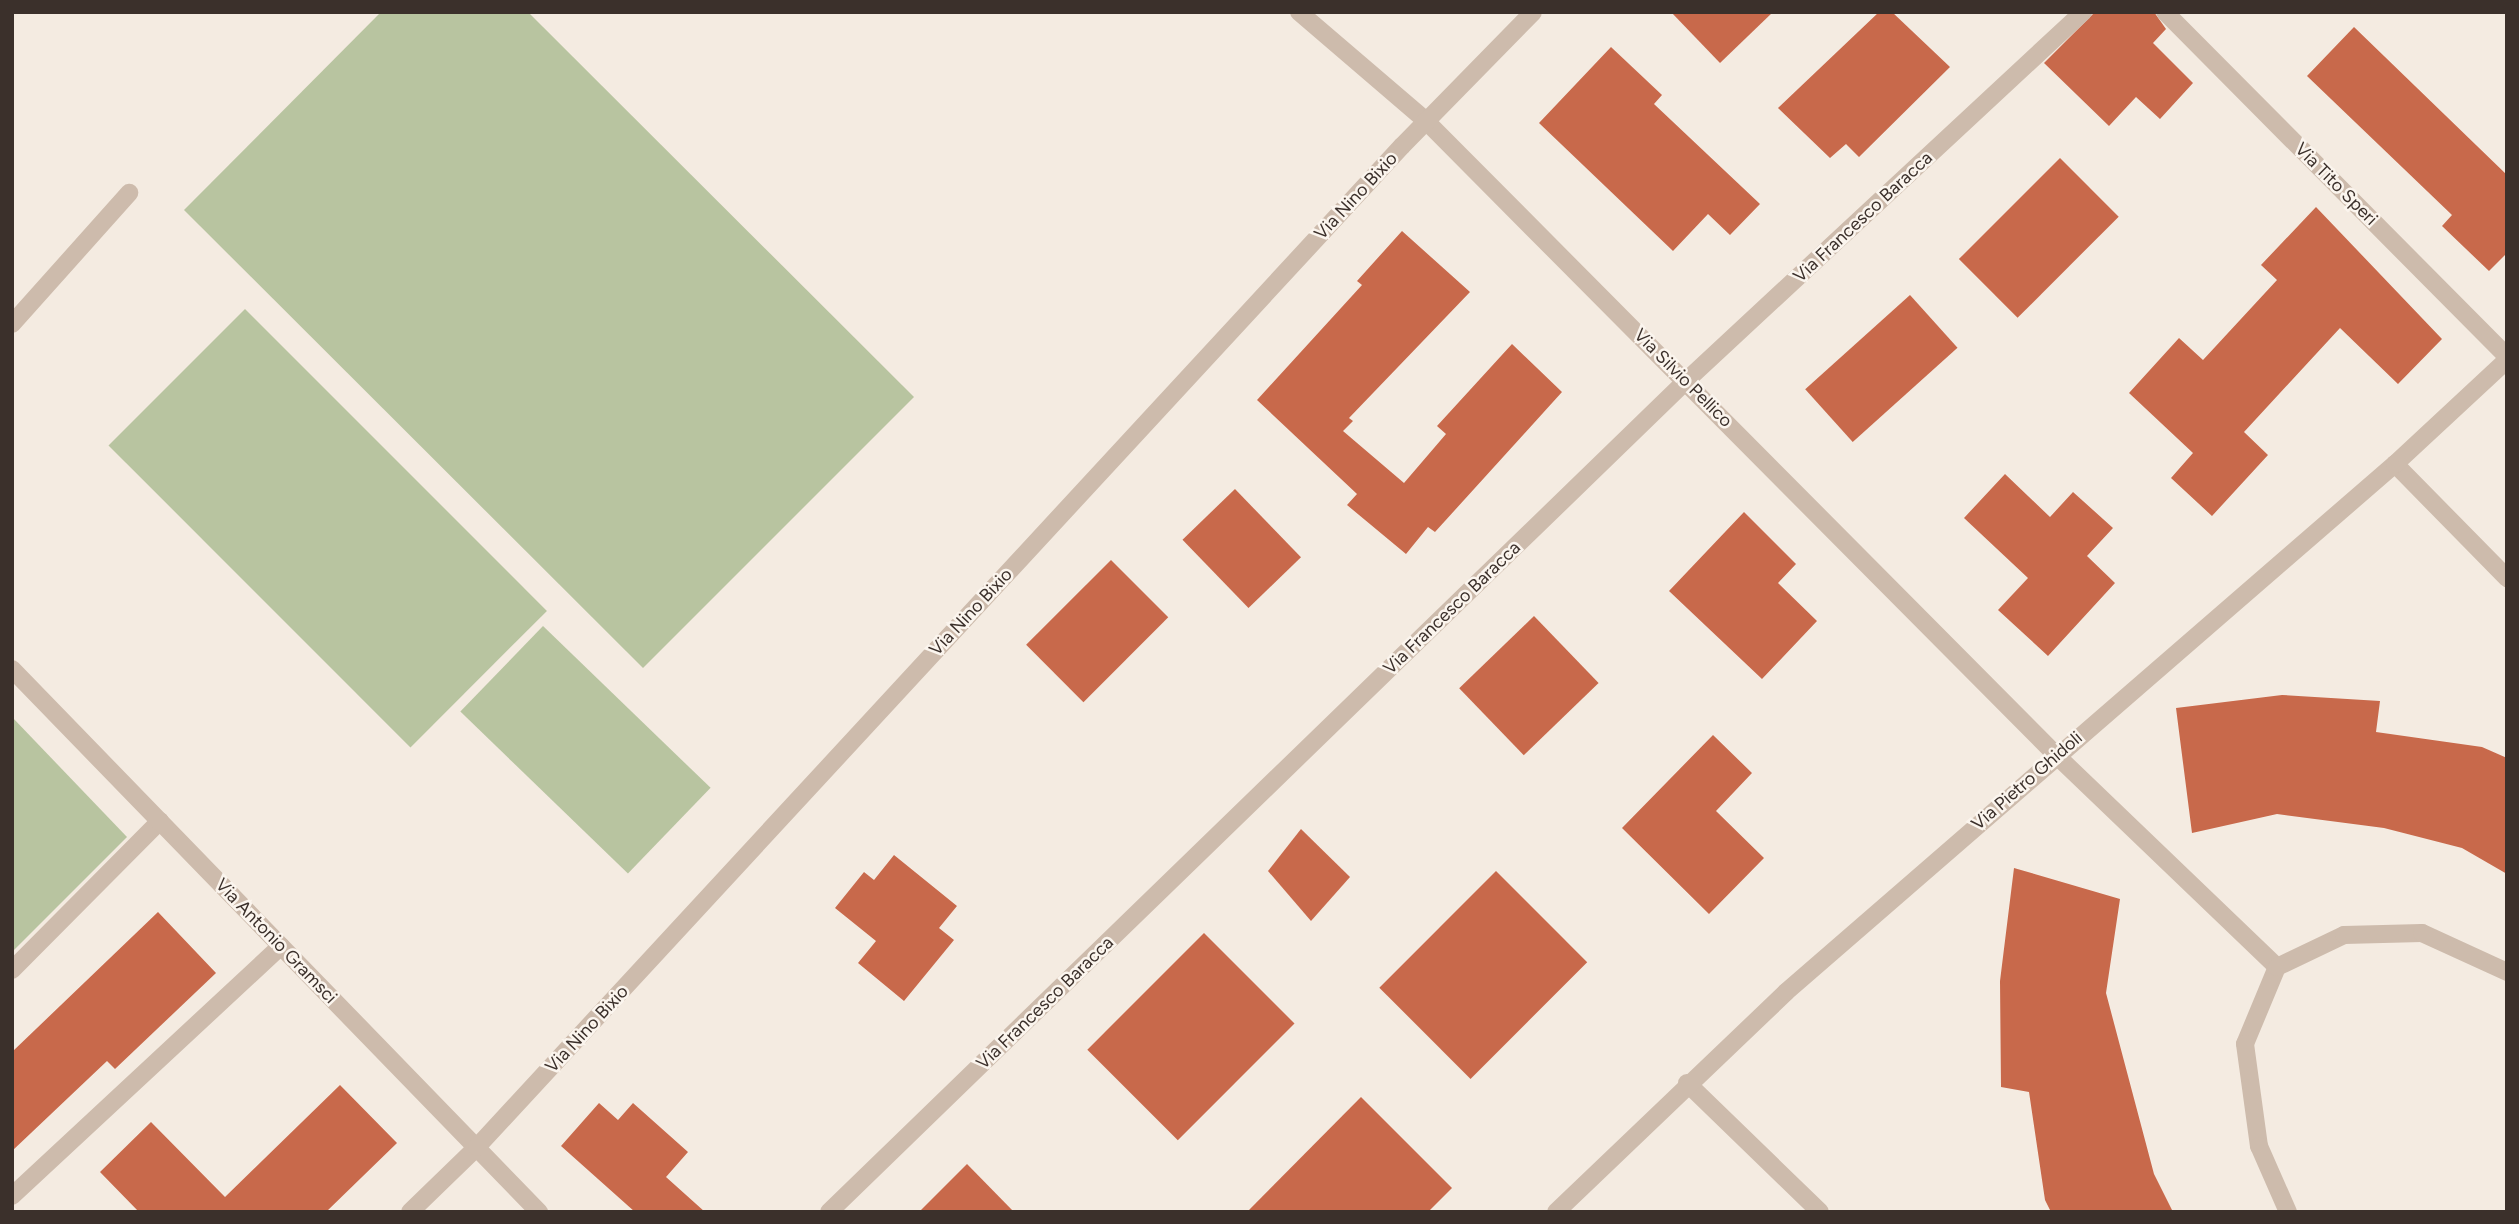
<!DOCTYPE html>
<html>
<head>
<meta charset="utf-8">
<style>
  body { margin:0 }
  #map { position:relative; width:2519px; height:1224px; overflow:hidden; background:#f4ebe1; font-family:Figtree,sans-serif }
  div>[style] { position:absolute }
  .green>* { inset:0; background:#b8c4a0; transform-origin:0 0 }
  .building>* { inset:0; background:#c8694b; transform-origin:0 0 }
  .service>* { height:18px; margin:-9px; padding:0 9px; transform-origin:9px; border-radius:9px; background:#cdbbac }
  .pedestrian>* { height:18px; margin:-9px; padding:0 9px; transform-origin:9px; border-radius:9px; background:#cdbbac }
  .minor>* { height:18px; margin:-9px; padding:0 9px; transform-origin:9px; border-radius:9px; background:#cdbbac }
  span { translate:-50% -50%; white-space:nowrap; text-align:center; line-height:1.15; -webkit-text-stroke:5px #fbf5ee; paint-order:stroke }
  .street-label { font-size:18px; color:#3b302b }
  .frame { position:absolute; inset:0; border:14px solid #3b302b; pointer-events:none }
</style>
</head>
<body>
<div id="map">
  <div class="green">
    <i style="clip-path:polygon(381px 12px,528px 12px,914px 397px,643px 668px,184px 210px)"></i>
    <i style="left:245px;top:309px;width:427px;height:193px;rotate:45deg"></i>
    <i style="left:543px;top:626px;width:233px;height:119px;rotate:44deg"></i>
    <i style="clip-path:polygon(12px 717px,127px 837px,12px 952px)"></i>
  </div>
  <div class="building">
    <i style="clip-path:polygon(1671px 12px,1773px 12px,1720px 63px)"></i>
    <i style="clip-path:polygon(1879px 12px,1892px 12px,1950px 67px,1859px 157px,1846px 144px,1830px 158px,1778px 108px)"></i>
    <i style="clip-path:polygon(2095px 12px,2154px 12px,2166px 29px,2153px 43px,2193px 83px,2160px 119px,2136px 97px,2109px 126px,2044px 63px)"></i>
    <i style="clip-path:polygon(2354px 27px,2507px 175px,2507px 253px,2489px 271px,2442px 226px,2452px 215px,2307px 76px)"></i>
    <i style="clip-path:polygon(1611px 47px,1662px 95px,1654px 104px,1760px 204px,1730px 235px,1708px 214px,1673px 251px,1539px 123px)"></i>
    <i style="left:2060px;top:158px;width:83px;height:143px;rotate:45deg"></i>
    <i style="clip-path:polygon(2316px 207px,2442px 339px,2398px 384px,2340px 328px,2244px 432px,2268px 455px,2212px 516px,2171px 478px,2193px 453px,2129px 393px,2179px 338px,2203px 360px,2277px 280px,2261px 265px)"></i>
    <i style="clip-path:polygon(1402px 231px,1470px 292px,1349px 418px,1353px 421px,1343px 431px,1404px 483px,1446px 434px,1437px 426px,1512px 344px,1562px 392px,1435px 532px,1428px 527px,1406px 554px,1347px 505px,1357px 494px,1257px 400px,1362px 285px,1357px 281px)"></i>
    <i style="left:1910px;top:295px;width:71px;height:141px;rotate:48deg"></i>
    <i style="clip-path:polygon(2005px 474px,2050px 517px,2073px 492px,2113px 528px,2087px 556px,2115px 583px,2048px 656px,1998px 610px,2028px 578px,1964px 518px)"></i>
    <i style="left:1235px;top:489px;width:95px;height:73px;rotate:46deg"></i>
    <i style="clip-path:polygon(1744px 512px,1796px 564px,1778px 583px,1817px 621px,1762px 679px,1669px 591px)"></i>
    <i style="left:1111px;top:560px;width:81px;height:120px;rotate:45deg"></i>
    <i style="left:1534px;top:616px;width:93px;height:104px;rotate:46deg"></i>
    <i style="clip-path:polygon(2282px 695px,2380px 701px,2376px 732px,2482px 747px,2507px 758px,2507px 874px,2462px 848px,2384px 828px,2277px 814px,2192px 833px,2176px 708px)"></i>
    <i style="clip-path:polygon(1713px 735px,1752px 773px,1716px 811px,1764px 858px,1709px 914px,1622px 828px)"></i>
    <i style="clip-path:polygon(1301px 829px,1350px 877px,1311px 921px,1268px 871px)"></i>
    <i style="clip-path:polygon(894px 855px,957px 906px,939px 928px,954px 940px,904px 1001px,858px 963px,876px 941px,835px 908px,864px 872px,874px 880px)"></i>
    <i style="clip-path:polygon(2014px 868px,2120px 899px,2106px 993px,2154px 1174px,2173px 1212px,2051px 1212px,2045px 1200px,2029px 1092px,2001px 1087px,2000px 981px)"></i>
    <i style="left:1496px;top:871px;width:129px;height:165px;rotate:45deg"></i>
    <i style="clip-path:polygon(158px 912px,216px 973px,115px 1069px,107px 1061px,12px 1151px,12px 1052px)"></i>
    <i style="left:1204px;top:933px;width:128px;height:165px;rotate:45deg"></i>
    <i style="clip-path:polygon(340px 1085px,397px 1143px,326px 1212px,139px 1212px,100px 1172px,151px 1122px,225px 1197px)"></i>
    <i style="clip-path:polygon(1361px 1097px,1452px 1188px,1428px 1212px,1247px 1212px)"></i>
    <i style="clip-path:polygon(599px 1103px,618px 1120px,633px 1103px,688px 1152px,666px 1177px,705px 1212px,635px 1212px,561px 1146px)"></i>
    <i style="clip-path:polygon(967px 1164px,1014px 1212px,919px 1212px)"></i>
  </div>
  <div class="service">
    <i style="left:12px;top:970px;width:210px;rotate:-45.2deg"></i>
    <i style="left:12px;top:1196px;width:367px;rotate:-42.9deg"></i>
  </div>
  <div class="pedestrian">
    <i style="left:2056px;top:755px;width:306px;rotate:43.8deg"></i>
    <i style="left:2277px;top:967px;width:83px;rotate:112.6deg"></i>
    <i style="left:2245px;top:1044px;width:103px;rotate:82.2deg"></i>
    <i style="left:2259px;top:1146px;width:72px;rotate:66.3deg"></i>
    <i style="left:2277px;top:967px;width:74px;rotate:-25.5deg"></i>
    <i style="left:2344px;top:935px;width:78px;rotate:-1.5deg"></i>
    <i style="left:2422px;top:933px;width:94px;rotate:24.6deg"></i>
  </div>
  <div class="minor">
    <i style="left:1299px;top:12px;width:167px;rotate:40.6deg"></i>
    <i style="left:1426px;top:121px;width:894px;rotate:45.18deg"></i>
    <i style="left:2165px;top:12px;width:485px;rotate:45.2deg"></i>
    <i style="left:12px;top:324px;width:176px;rotate:-48.2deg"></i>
    <i style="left:2395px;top:464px;width:160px;rotate:45.5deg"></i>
    <i style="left:12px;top:669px;width:757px;rotate:45.86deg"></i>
    <i style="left:1687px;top:1083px;width:185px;rotate:44.1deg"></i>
    <i style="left:410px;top:1212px;width:93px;rotate:-44.1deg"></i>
    <i style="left:477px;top:1147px;width:1363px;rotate:-47.26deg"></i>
    <i style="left:1402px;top:146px;width:187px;rotate:-45.6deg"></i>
    <i style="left:829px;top:1212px;width:1195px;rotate:-44.12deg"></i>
    <i style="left:1687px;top:380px;width:541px;rotate:-42.9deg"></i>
    <i style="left:1556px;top:1212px;width:318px;rotate:-43.7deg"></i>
    <i style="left:1786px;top:992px;width:806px;rotate:-40.93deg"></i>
    <i style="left:2395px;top:464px;width:153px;rotate:-42.9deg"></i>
  </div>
  <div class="street-label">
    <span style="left:2336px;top:184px;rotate:45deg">Via Tito Speri</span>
    <span style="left:1356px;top:196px;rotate:-47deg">Via Nino Bixio</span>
    <span style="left:1863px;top:217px;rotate:-43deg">Via Francesco Baracca</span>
    <span style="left:1683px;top:378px;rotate:45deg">Via Silvio Pellico</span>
    <span style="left:1452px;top:608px;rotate:-44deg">Via Francesco Baracca</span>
    <span style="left:971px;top:612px;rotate:-47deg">Via Nino Bixio</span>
    <span style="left:2027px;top:781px;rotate:-41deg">Via Pietro Ghidoli</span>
    <span style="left:276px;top:941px;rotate:46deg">Via Antonio Gramsci</span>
    <span style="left:1045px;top:1003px;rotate:-44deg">Via Francesco Baracca</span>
    <span style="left:587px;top:1029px;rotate:-47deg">Via Nino Bixio</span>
  </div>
  <div class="frame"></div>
</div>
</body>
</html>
